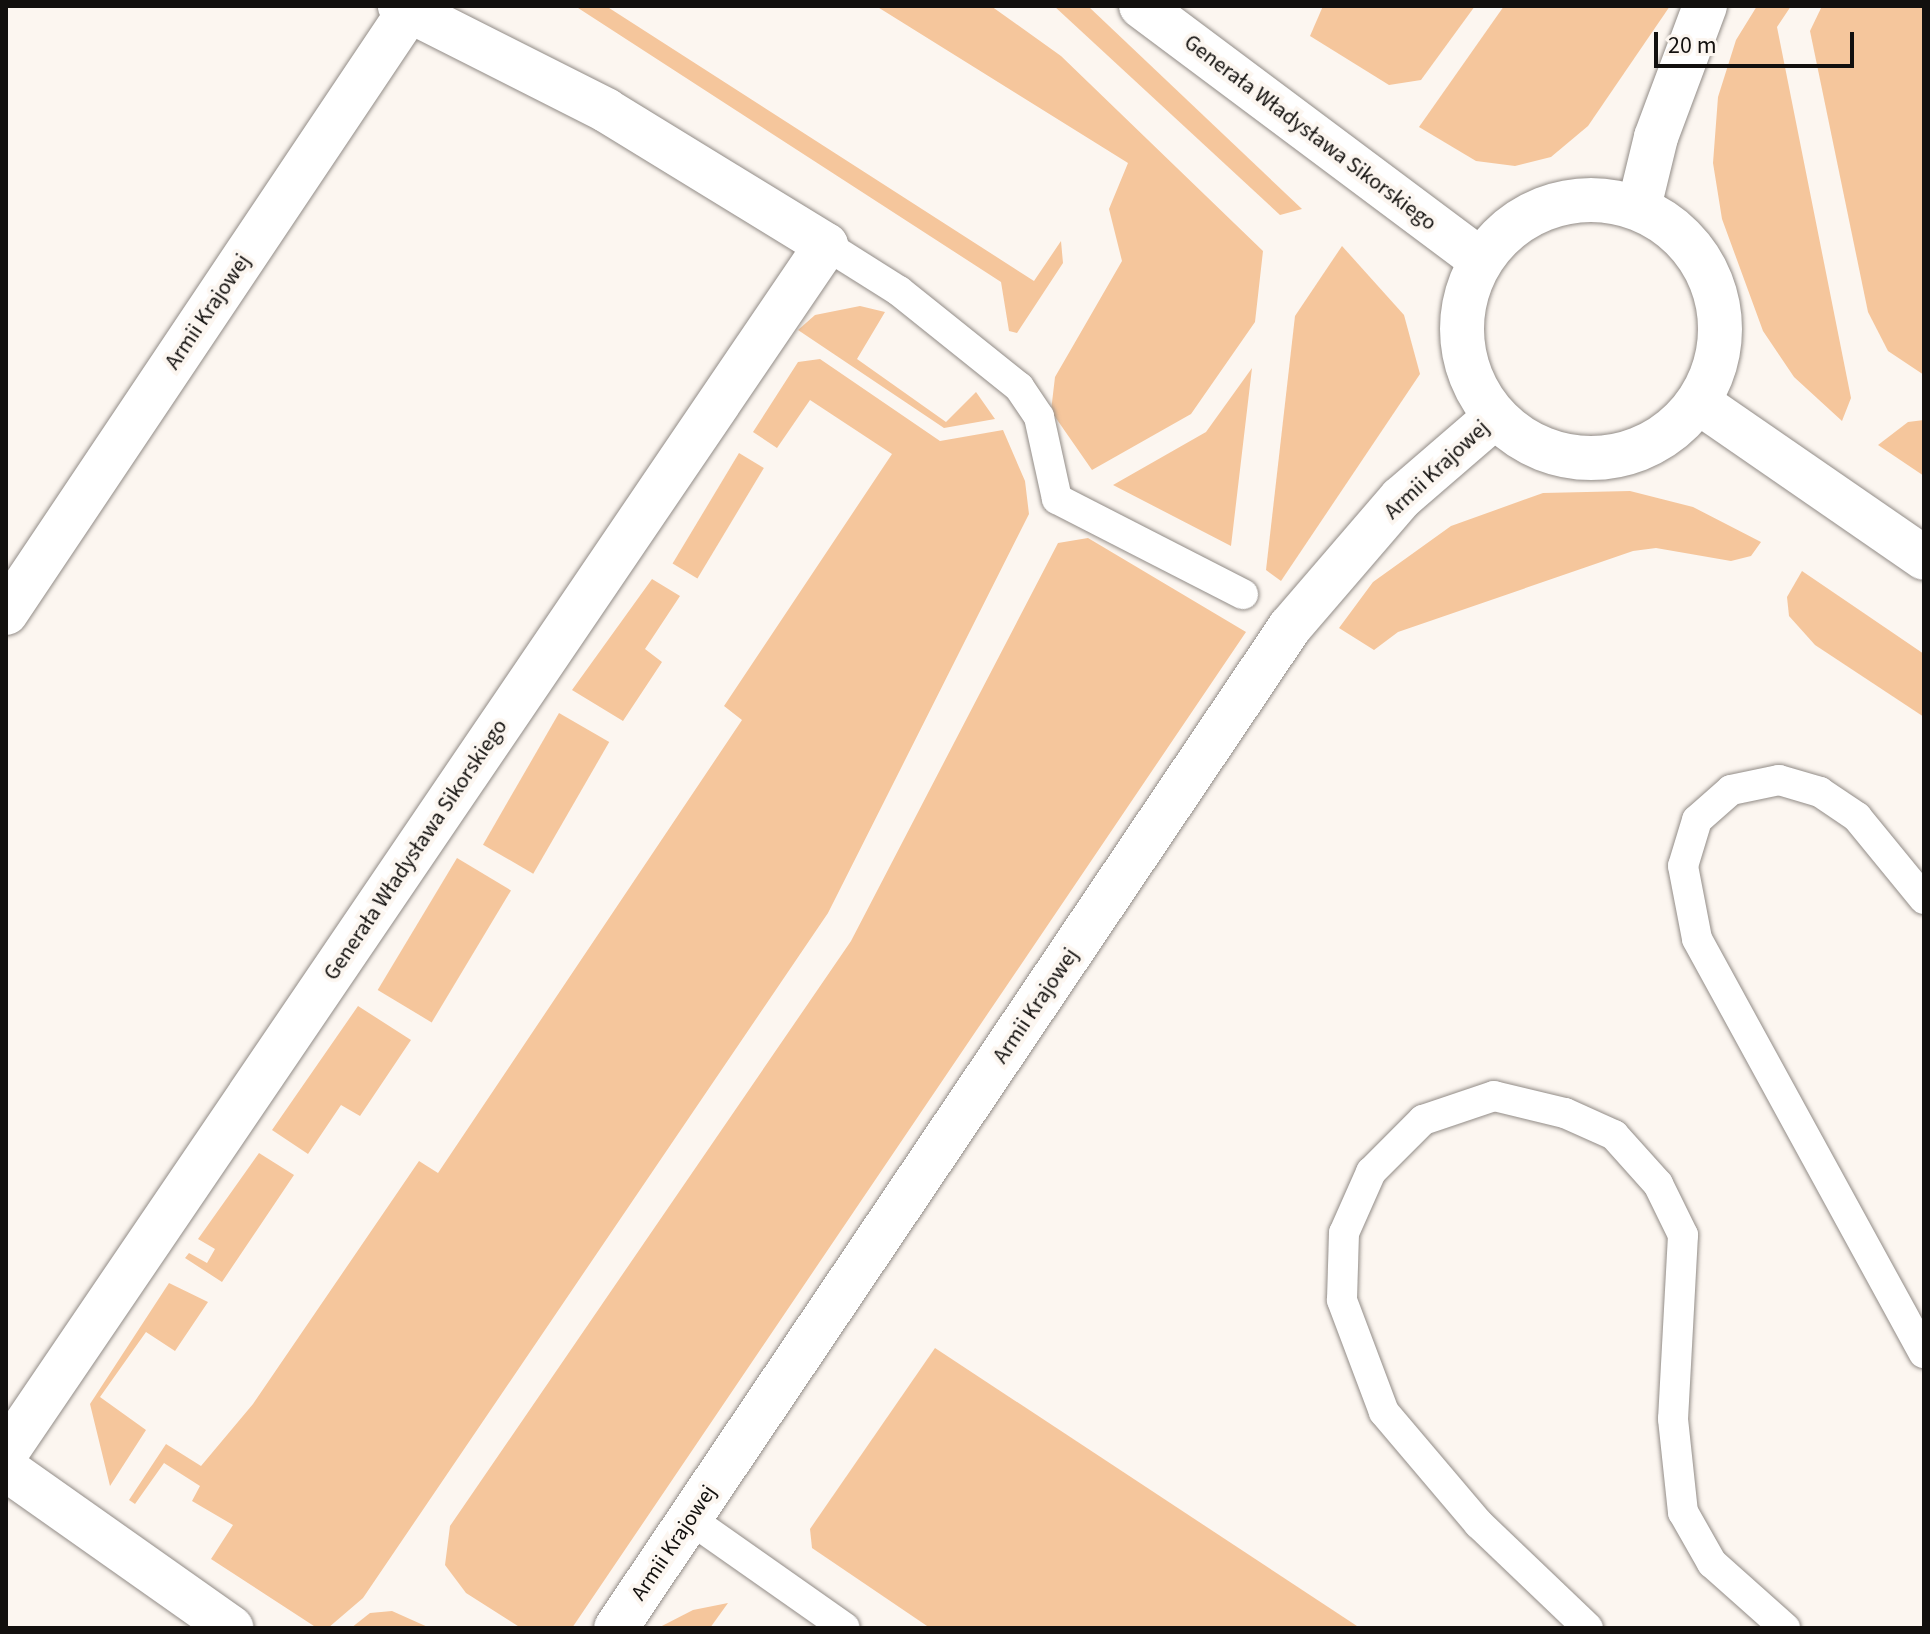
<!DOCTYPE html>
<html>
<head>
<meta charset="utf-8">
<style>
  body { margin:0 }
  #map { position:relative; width:1930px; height:1634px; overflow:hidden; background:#fcf6f0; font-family:"Source Sans 3",sans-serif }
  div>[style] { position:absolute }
  .green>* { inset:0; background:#f5c69c; transform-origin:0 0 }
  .roads { filter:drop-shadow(0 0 2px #928c87) drop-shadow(0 0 2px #928c87) }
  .lane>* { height:30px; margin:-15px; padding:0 15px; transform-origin:15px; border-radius:15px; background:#fff }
  .street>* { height:44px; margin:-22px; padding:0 22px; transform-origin:22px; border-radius:22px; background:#fff }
  .street>.ring { margin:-22px; padding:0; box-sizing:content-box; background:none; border:44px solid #fff; border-radius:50% }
  span { translate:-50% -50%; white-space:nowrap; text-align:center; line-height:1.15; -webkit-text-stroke:8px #fcf6f0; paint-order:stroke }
  .street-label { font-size:22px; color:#12100e }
  .frame { position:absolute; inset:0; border:8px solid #12100e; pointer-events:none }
  .scale { position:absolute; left:1654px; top:32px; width:200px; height:36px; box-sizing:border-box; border:4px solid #12100e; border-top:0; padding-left:10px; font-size:24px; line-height:28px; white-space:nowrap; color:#12100e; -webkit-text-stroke:6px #fcf6f0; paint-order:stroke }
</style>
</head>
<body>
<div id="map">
  <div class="green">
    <i style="clip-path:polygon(575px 6px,606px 6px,1034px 281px,1061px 241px,1063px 263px,1017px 333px,1009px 331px,1001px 282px)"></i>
    <i style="clip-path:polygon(876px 6px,991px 6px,1061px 56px,1263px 251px,1255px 322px,1191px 414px,1092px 470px,1051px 411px,1055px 377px,1122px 261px,1109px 209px,1128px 163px)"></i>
    <i style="clip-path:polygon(1054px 6px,1089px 7px,1302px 209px,1280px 215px)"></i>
    <i style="clip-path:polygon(1323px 6px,1475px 6px,1421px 80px,1389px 85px,1310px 36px)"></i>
    <i style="clip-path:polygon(1504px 6px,1670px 6px,1588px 126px,1551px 157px,1515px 166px,1476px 161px,1419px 127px)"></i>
    <i style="clip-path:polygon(1757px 6px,1791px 6px,1777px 27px,1851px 398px,1842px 421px,1794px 377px,1763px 331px,1722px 219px,1713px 163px,1718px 97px,1736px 40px)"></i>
    <i style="clip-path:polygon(1822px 6px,1924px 6px,1924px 375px,1888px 351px,1868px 312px,1810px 31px)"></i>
    <i style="clip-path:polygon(1342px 246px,1404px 315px,1420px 374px,1281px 581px,1266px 570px,1295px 316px)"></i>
    <i style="clip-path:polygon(860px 306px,885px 312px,857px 359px,946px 422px,976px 392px,995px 419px,944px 428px,798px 330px,815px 315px)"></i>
    <i style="clip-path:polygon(820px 359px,940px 441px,1003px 430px,1025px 481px,1029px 514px,828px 913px,363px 1598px,328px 1628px,317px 1628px,211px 1559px,233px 1525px,192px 1501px,200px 1486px,164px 1463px,135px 1504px,129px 1500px,166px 1444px,201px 1466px,253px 1404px,419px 1161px,438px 1173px,742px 720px,724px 706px,892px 454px,810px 400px,777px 448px,753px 432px,798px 362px)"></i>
    <i style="clip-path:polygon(1252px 368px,1231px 546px,1113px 485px,1206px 432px)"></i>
    <i style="clip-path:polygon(1924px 420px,1924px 476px,1878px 445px,1908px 422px)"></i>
    <i style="left:739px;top:453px;width:29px;height:129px;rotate:31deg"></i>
    <i style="clip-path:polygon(1630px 491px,1693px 507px,1761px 542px,1751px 556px,1731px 561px,1656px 548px,1633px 551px,1398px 632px,1374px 650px,1339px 628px,1373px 582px,1451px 526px,1543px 493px)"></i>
    <i style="clip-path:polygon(1088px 538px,1246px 632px,572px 1628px,521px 1628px,466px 1593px,445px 1565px,450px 1526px,851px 941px,1058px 543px)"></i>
    <i style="clip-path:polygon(1802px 571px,1924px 654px,1924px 717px,1815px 645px,1789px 616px,1787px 597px)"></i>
    <i style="clip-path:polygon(652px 579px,680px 596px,645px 649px,662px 662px,623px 721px,572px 690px)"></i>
    <i style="left:559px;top:713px;width:58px;height:152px;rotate:30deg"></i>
    <i style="left:457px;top:858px;width:63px;height:154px;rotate:31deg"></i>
    <i style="clip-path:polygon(358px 1006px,411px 1040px,360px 1116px,341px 1105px,308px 1154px,272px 1130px)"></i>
    <i style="clip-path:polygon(259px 1153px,294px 1175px,222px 1282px,185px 1258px,189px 1253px,207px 1263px,215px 1249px,198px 1239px)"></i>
    <i style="clip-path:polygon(169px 1283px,208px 1302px,175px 1351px,146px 1332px,100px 1397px,146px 1430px,110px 1486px,90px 1404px)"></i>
    <i style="clip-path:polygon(935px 1348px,1360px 1628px,930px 1628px,812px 1548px,810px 1529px)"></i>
    <i style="clip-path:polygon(728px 1603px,710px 1628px,658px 1628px,693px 1610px)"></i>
    <i style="clip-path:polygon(392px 1611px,430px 1628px,351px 1628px,370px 1613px)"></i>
  </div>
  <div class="roads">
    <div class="lane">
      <i style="left:826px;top:245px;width:86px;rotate:32.2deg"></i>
      <i style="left:899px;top:291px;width:154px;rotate:38.7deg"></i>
      <i style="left:1019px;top:387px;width:36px;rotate:56deg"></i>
      <i style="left:1039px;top:417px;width:84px;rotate:77.6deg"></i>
      <i style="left:1057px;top:499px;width:209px;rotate:27.1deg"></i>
      <i style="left:1924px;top:899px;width:106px;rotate:-129.3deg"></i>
      <i style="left:1857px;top:817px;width:45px;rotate:-146deg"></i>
      <i style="left:1820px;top:792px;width:43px;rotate:-163.7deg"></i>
      <i style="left:1779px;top:780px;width:49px;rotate:168.2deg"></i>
      <i style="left:1731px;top:790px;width:45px;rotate:138.6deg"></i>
      <i style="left:1697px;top:820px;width:48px;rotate:106.9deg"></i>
      <i style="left:1683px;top:866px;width:74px;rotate:79.1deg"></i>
      <i style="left:1697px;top:939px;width:472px;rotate:61.3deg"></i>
      <i style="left:690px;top:1519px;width:189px;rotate:35.1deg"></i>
      <i style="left:1588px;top:1628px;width:151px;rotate:-136.3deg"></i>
      <i style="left:1479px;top:1524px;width:147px;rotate:-130.3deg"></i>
      <i style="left:1384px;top:1412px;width:120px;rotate:-110.6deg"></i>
      <i style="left:1342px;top:1300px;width:67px;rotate:-88.3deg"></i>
      <i style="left:1344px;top:1233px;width:67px;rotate:-66.1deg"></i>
      <i style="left:1371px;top:1172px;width:74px;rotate:-45deg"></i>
      <i style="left:1423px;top:1120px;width:75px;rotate:-18.7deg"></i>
      <i style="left:1494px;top:1096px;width:73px;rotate:13.5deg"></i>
      <i style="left:1565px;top:1113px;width:54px;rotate:24.2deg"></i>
      <i style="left:1614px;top:1135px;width:66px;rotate:48.1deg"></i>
      <i style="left:1658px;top:1184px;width:57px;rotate:63.9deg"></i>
      <i style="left:1683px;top:1235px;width:184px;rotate:93.1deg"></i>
      <i style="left:1673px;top:1419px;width:94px;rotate:83.9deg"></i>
      <i style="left:1683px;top:1512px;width:59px;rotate:60.4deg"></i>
      <i style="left:1712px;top:1563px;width:98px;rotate:41.7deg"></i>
    </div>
    <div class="street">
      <i style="left:1141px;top:6px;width:422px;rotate:36.8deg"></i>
      <i class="ring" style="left:1462px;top:200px;width:214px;height:214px"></i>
      <i style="left:1639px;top:207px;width:72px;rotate:-76.3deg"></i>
      <i style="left:1656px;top:137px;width:140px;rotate:-69.5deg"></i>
      <i style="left:1701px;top:404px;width:271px;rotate:34.6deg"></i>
      <i style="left:6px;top:613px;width:724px;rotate:-56.2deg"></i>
      <i style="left:6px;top:1453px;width:1460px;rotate:-55.83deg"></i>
      <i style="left:826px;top:245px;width:258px;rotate:-148.5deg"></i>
      <i style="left:606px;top:110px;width:231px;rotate:-153.2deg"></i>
      <i style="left:6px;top:1469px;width:276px;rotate:35.2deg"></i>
      <i style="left:616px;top:1628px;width:1207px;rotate:-56.05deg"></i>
      <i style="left:1290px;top:627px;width:170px;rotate:-49.3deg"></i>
      <i style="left:1401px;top:498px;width:124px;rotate:-40.8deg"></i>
    </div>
  </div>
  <div class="street-label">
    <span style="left:1310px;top:133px;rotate:37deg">Generała Władysława Sikorskiego</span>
    <span style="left:208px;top:312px;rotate:-56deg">Armii Krajowej</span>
    <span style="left:1437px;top:470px;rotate:-43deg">Armii Krajowej</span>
    <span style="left:416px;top:850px;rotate:-56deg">Generała Władysława Sikorskiego</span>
    <span style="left:1036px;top:1006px;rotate:-56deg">Armii Krajowej</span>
    <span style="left:674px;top:1543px;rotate:-56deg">Armii Krajowej</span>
  </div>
  <div class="frame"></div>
  <div class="scale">20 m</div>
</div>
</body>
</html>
